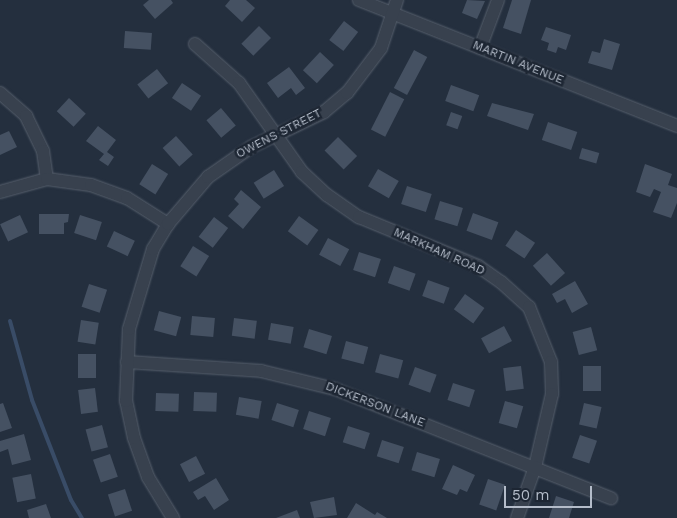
<!DOCTYPE html>
<html>
<head>
<meta charset="utf-8">
<style>
  body { margin:0 }
  #map { position:relative; width:677px; height:518px; overflow:hidden; background:#242f3e; font-family:"Work Sans",sans-serif }
  div>[style] { position:absolute }
  .stream>* { height:4px; margin:-2px; padding:0 2px; transform-origin:2px; border-radius:2px; background:#394c67 }
  .building>* { inset:0; background:#455162; transform-origin:0 0 }
  .roads { filter:drop-shadow(0 0 1px #565f6c) drop-shadow(0 0 1px #565f6c) }
  .minor>* { height:12px; margin:-6px; padding:0 6px; transform-origin:6px; border-radius:6px; background:#38414e }
  span { translate:-50% -50%; white-space:nowrap; text-align:center; line-height:1.15; -webkit-text-stroke:5px #1d2633; paint-order:stroke }
  .street-label { font-size:12px; color:#b4bcc9 }
  .scale { position:absolute; left:504px; top:486px; width:88px; height:22px; box-sizing:border-box; border:2px solid #b4bcc9; border-top:0; padding-left:6px; font-size:15px; line-height:18px; white-space:nowrap; color:#b4bcc9; -webkit-text-stroke:4px #1d2633; paint-order:stroke }
</style>
</head>
<body>
<div id="map">
  <div class="stream">
    <i style="left:10px;top:321px;width:82px;rotate:74.4deg"></i>
    <i style="left:32px;top:400px;width:107px;rotate:68.7deg"></i>
    <i style="left:71px;top:500px;width:21px;rotate:59deg"></i>
  </div>
  <div class="building">
    <i style="clip-path:polygon(149px 0,171px 0,173px 3px,155px 19px,143px 5px)"></i>
    <i style="clip-path:polygon(230px 0,246px 0,255px 8px,242px 22px,225px 6px)"></i>
    <i style="clip-path:polygon(467px 0,485px 1px,477px 19px,462px 13px)"></i>
    <i style="clip-path:polygon(512px 0,531px 0,521px 34px,503px 28px)"></i>
    <i style="left:344px;top:21px;width:18px;height:24px;rotate:38deg"></i>
    <i style="left:259px;top:26px;width:17px;height:25px;rotate:45deg"></i>
    <i style="clip-path:polygon(546px 27px,571px 35px,566px 50px,558px 47px,556px 53px,547px 50px,549px 43px,541px 40px)"></i>
    <i style="left:125px;top:31px;width:27px;height:17px;rotate:4deg"></i>
    <i style="clip-path:polygon(604px 39px,620px 44px,612px 70px,588px 63px,592px 51px,600px 53px)"></i>
    <i style="left:414px;top:50px;width:15px;height:43px;rotate:28deg"></i>
    <i style="left:320px;top:52px;width:19px;height:25px;rotate:43deg"></i>
    <i style="clip-path:polygon(289px 67px,305px 88px,296px 95px,291px 88px,278px 98px,267px 83px)"></i>
    <i style="left:157px;top:69px;width:18px;height:25px;rotate:52deg"></i>
    <i style="left:182px;top:83px;width:23px;height:18px;rotate:34deg"></i>
    <i style="left:451px;top:85px;width:30px;height:17px;rotate:20deg"></i>
    <i style="left:390px;top:92px;width:16px;height:42px;rotate:27deg"></i>
    <i style="left:69px;top:98px;width:23px;height:18px;rotate:43deg"></i>
    <i style="clip-path:polygon(492px 103px,534px 114px,528px 130px,487px 116px)"></i>
    <i style="left:221px;top:108px;width:23px;height:19px;rotate:50deg"></i>
    <i style="left:451px;top:112px;width:12px;height:14px;rotate:20deg"></i>
    <i style="left:548px;top:122px;width:31px;height:19px;rotate:19deg"></i>
    <i style="clip-path:polygon(98px 126px,116px 140px,107px 152px,114px 157px,108px 166px,99px 160px,104px 154px,86px 141px)"></i>
    <i style="clip-path:polygon(9px 131px,17px 147px,0 155px,0 135px)"></i>
    <i style="left:176px;top:136px;width:25px;height:18px;rotate:48deg"></i>
    <i style="left:338px;top:137px;width:27px;height:19px;rotate:45deg"></i>
    <i style="left:582px;top:148px;width:18px;height:11px;rotate:16deg"></i>
    <i style="left:152px;top:164px;width:19px;height:24px;rotate:32deg"></i>
    <i style="clip-path:polygon(645px 164px,672px 174px,668px 185px,677px 188px,677px 203px,671px 218px,653px 212px,661px 192px,654px 189px,650px 197px,636px 192px)"></i>
    <i style="left:378px;top:169px;width:24px;height:20px;rotate:30deg"></i>
    <i style="left:274px;top:170px;width:19px;height:24px;rotate:58deg"></i>
    <i style="left:407px;top:186px;width:26px;height:19px;rotate:18deg"></i>
    <i style="clip-path:polygon(241px 190px,261px 207px,243px 229px,228px 216px,239px 204px,234px 199px)"></i>
    <i style="left:440px;top:201px;width:24px;height:19px;rotate:17deg"></i>
    <i style="left:473px;top:213px;width:27px;height:19px;rotate:20deg"></i>
    <i style="clip-path:polygon(39px 214px,69px 214px,68px 222px,64px 223px,64px 234px,39px 234px)"></i>
    <i style="left:20px;top:215px;width:19px;height:22px;rotate:65deg"></i>
    <i style="left:80px;top:215px;width:23px;height:19px;rotate:18deg"></i>
    <i style="left:299px;top:216px;width:24px;height:19px;rotate:36deg"></i>
    <i style="left:214px;top:217px;width:18px;height:25px;rotate:38deg"></i>
    <i style="left:516px;top:230px;width:23px;height:19px;rotate:34deg"></i>
    <i style="left:114px;top:231px;width:23px;height:17px;rotate:25deg"></i>
    <i style="left:328px;top:238px;width:24px;height:19px;rotate:28deg"></i>
    <i style="left:193px;top:246px;width:19px;height:24px;rotate:32deg"></i>
    <i style="left:359px;top:252px;width:23px;height:19px;rotate:18deg"></i>
    <i style="left:547px;top:253px;width:27px;height:19px;rotate:48deg"></i>
    <i style="left:394px;top:266px;width:23px;height:18px;rotate:20deg"></i>
    <i style="left:428px;top:280px;width:23px;height:17px;rotate:20deg"></i>
    <i style="clip-path:polygon(575px 281px,588px 304px,572px 313px,565px 299px,557px 303px,552px 294px)"></i>
    <i style="left:89px;top:284px;width:19px;height:24px;rotate:18deg"></i>
    <i style="left:465px;top:294px;width:24px;height:19px;rotate:36deg"></i>
    <i style="left:159px;top:311px;width:23px;height:20px;rotate:15deg"></i>
    <i style="left:192px;top:316px;width:23px;height:19px;rotate:5deg"></i>
    <i style="left:234px;top:318px;width:23px;height:18px;rotate:7deg"></i>
    <i style="left:81px;top:320px;width:18px;height:22px;rotate:9deg"></i>
    <i style="left:271px;top:323px;width:23px;height:17px;rotate:10deg"></i>
    <i style="left:504px;top:326px;width:17px;height:26px;rotate:62deg"></i>
    <i style="left:591px;top:327px;width:24px;height:19px;rotate:75deg"></i>
    <i style="left:309px;top:329px;width:24px;height:19px;rotate:17deg"></i>
    <i style="left:346px;top:341px;width:23px;height:18px;rotate:15deg"></i>
    <i style="left:96px;top:354px;width:24px;height:18px;rotate:90deg"></i>
    <i style="left:380px;top:354px;width:24px;height:19px;rotate:15deg"></i>
    <i style="left:521px;top:366px;width:23px;height:18px;rotate:83deg"></i>
    <i style="left:583px;top:366px;width:18px;height:25px"></i>
    <i style="left:415px;top:367px;width:23px;height:19px;rotate:20deg"></i>
    <i style="left:453px;top:383px;width:23px;height:18px;rotate:18deg"></i>
    <i style="left:95px;top:388px;width:24px;height:17px;rotate:83deg"></i>
    <i style="left:194px;top:392px;width:23px;height:19px;rotate:2deg"></i>
    <i style="left:156px;top:393px;width:23px;height:18px;rotate:2deg"></i>
    <i style="left:239px;top:397px;width:23px;height:18px;rotate:10deg"></i>
    <i style="left:505px;top:401px;width:19px;height:23px;rotate:16deg"></i>
    <i style="clip-path:polygon(3px 403px,12px 428px,0 432px,0 404px)"></i>
    <i style="left:277px;top:403px;width:23px;height:18px;rotate:18deg"></i>
    <i style="left:584px;top:403px;width:18px;height:22px;rotate:13deg"></i>
    <i style="left:309px;top:411px;width:23px;height:19px;rotate:18deg"></i>
    <i style="left:102px;top:425px;width:23px;height:17px;rotate:75deg"></i>
    <i style="left:348px;top:426px;width:23px;height:17px;rotate:18deg"></i>
    <i style="clip-path:polygon(24px 434px,31px 460px,12px 465px,8px 449px,0 452px,0 441px)"></i>
    <i style="left:580px;top:435px;width:18px;height:24px;rotate:19deg"></i>
    <i style="left:382px;top:440px;width:23px;height:17px;rotate:18deg"></i>
    <i style="left:417px;top:452px;width:24px;height:19px;rotate:17deg"></i>
    <i style="left:110px;top:454px;width:24px;height:18px;rotate:71deg"></i>
    <i style="left:196px;top:456px;width:20px;height:18px;rotate:63deg"></i>
    <i style="clip-path:polygon(453px 465px,475px 475px,467px 492px,460px 489px,457px 495px,442px 489px)"></i>
    <i style="left:31px;top:474px;width:25px;height:19px;rotate:79deg"></i>
    <i style="clip-path:polygon(216px 478px,229px 500px,214px 510px,205px 496px,198px 500px,193px 492px)"></i>
    <i style="left:488px;top:479px;width:18px;height:27px;rotate:19deg"></i>
    <i style="left:125px;top:489px;width:23px;height:18px;rotate:72deg"></i>
    <i style="clip-path:polygon(556px 496px,574px 502px,569px 518px,549px 518px)"></i>
    <i style="clip-path:polygon(334px 497px,337px 515px,314px 518px,310px 502px)"></i>
    <i style="clip-path:polygon(356px 503px,375px 515px,377px 512px,387px 518px,347px 518px)"></i>
    <i style="clip-path:polygon(46px 504px,51px 518px,29px 518px,27px 510px)"></i>
    <i style="clip-path:polygon(297px 510px,300px 518px,276px 518px)"></i>
  </div>
  <div class="roads">
    <div class="minor">
      <i style="left:359px;top:0;width:342px;rotate:21.6deg"></i>
      <i style="left:195px;top:44px;width:59px;rotate:41.6deg"></i>
      <i style="left:239px;top:83px;width:109px;rotate:54.7deg"></i>
      <i style="left:302px;top:172px;width:34px;rotate:43deg"></i>
      <i style="left:327px;top:195px;width:39px;rotate:35deg"></i>
      <i style="left:359px;top:217px;width:129px;rotate:22.4deg"></i>
      <i style="left:478px;top:266px;width:28px;rotate:35deg"></i>
      <i style="left:501px;top:282px;width:38px;rotate:42deg"></i>
      <i style="left:529px;top:307px;width:59px;rotate:68.2deg"></i>
      <i style="left:551px;top:362px;width:32px;rotate:88deg"></i>
      <i style="left:552px;top:394px;width:75px;rotate:103.1deg"></i>
      <i style="left:535px;top:467px;width:54px;rotate:109.4deg"></i>
      <i style="left:480px;top:48px;width:51px;rotate:-69.4deg"></i>
      <i style="left:0;top:93px;width:35px;rotate:41deg"></i>
      <i style="left:26px;top:116px;width:39px;rotate:64deg"></i>
      <i style="left:43px;top:151px;width:28px;rotate:82deg"></i>
      <i style="left:0;top:192px;width:49px;rotate:-15.5deg"></i>
      <i style="left:47px;top:179px;width:44px;rotate:7.8deg"></i>
      <i style="left:91px;top:185px;width:38px;rotate:20deg"></i>
      <i style="left:127px;top:198px;width:49px;rotate:32.4deg"></i>
      <i style="left:127px;top:362px;width:134px;rotate:3.8deg"></i>
      <i style="left:261px;top:371px;width:76px;rotate:13.7deg"></i>
      <i style="left:335px;top:389px;width:297px;rotate:21.6deg"></i>
      <i style="left:173px;top:518px;width:48px;rotate:-121.4deg"></i>
      <i style="left:148px;top:477px;width:41px;rotate:-109.7deg"></i>
      <i style="left:134px;top:438px;width:38px;rotate:-102deg"></i>
      <i style="left:126px;top:401px;width:72px;rotate:-87.6deg"></i>
      <i style="left:129px;top:329px;width:84px;rotate:-73.3deg"></i>
      <i style="left:153px;top:249px;width:29px;rotate:-59deg"></i>
      <i style="left:168px;top:224px;width:62px;rotate:-49.6deg"></i>
      <i style="left:208px;top:177px;width:52px;rotate:-34.9deg"></i>
      <i style="left:251px;top:147px;width:81px;rotate:-25.6deg"></i>
      <i style="left:324px;top:112px;width:30px;rotate:-40deg"></i>
      <i style="left:347px;top:93px;width:56px;rotate:-52.9deg"></i>
      <i style="left:381px;top:48px;width:51px;rotate:-71.6deg"></i>
    </div>
  </div>
  <div class="street-label">
    <span style="left:518px;top:63px;rotate:22deg">MARTIN AVENUE</span>
    <span style="left:279px;top:134px;rotate:-27deg">OWENS STREET</span>
    <span style="left:439px;top:252px;rotate:24deg">MARKHAM ROAD</span>
    <span style="left:375px;top:405px;rotate:21deg">DICKERSON LANE</span>
  </div>
  <div class="scale">50 m</div>
</div>
</body>
</html>
